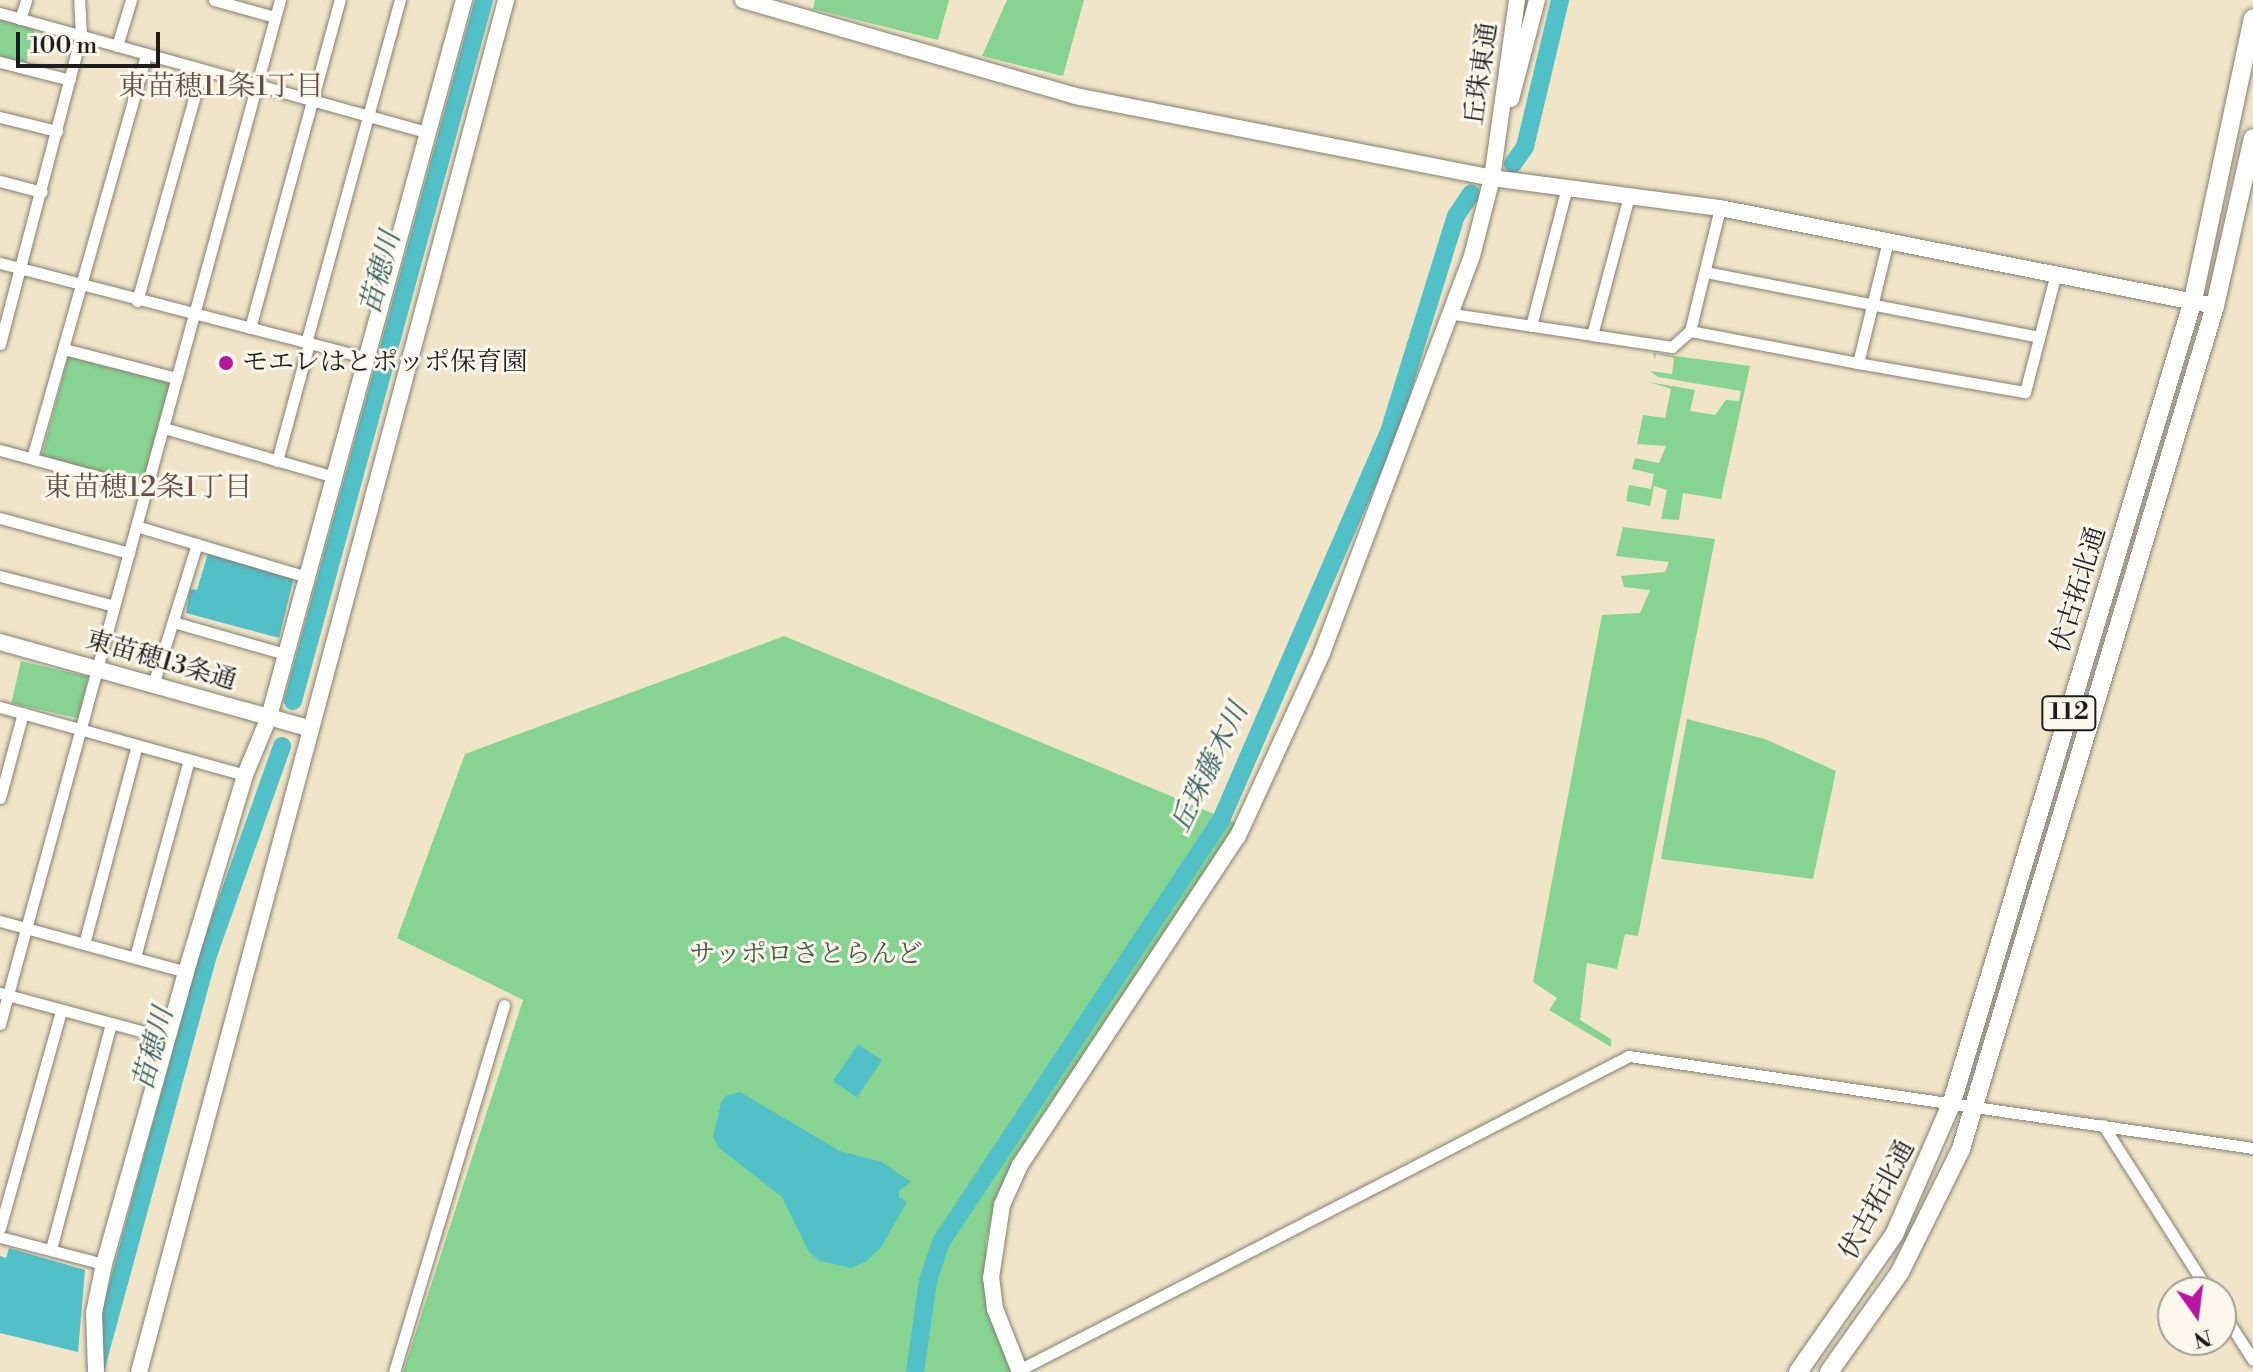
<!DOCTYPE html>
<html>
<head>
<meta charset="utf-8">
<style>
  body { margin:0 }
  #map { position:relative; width:2253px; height:1372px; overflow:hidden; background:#f0e5c8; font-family:"Libre Bodoni","Noto Serif JP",serif }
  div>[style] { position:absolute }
  .green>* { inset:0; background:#87d492; transform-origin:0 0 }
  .water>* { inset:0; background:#52c0c7; transform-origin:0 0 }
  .river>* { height:18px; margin:-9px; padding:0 9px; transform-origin:9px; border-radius:9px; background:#52c0c7 }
  .roads { filter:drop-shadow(0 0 2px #868072) drop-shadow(0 0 2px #868072) }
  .street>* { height:11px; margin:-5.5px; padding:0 5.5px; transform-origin:5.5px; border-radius:5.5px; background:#fff }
  .secondary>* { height:16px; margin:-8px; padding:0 8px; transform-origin:8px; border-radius:8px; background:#fff }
  .primary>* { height:18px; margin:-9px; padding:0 9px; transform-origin:9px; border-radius:9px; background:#fff }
  .dots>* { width:22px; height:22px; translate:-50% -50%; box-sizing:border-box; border:4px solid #fbf7ec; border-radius:50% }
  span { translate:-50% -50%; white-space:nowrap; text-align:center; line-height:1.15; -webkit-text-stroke:6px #fbf7ec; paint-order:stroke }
  .shield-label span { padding:2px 6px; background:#fbf7ec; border:2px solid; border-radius:6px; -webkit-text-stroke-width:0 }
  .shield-label { font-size:24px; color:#1c1c1c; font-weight:700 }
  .street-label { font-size:26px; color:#1c1c1c }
  .poi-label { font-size:26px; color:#1c1c1c }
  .left { translate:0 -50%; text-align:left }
  .park-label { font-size:26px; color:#415c45 }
  .neighbourhood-label { font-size:28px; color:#674e45 }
  .water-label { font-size:28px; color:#325e60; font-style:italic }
  .north { position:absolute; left:2157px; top:1276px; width:80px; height:80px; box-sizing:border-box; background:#fbf7ec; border:2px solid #a29f99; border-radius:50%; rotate:166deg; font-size:22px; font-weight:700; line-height:32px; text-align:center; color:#1c1c1c }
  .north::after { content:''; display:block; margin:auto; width:28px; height:36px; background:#b5179e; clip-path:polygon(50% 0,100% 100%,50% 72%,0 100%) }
  .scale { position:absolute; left:16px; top:32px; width:144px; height:36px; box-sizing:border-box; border:4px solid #1c1c1c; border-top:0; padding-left:10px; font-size:24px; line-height:28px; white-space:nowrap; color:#1c1c1c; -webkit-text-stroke:6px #fbf7ec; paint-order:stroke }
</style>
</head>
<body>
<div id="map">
  <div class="green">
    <i style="clip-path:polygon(815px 0,949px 0,938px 40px,813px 9px)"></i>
    <i style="clip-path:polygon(1007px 0,1084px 0,1063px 76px,982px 56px)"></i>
    <i style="clip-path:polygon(0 19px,35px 28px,26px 63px,0 56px)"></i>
    <i style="clip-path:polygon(1653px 353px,1750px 366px,1721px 499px,1683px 493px,1679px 520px,1661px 519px,1667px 490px,1654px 486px,1650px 506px,1626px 501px,1629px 485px,1651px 489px,1654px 474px,1632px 469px,1635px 458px,1659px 463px,1666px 446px,1637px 444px,1643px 415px,1665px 418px,1671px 389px,1649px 382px,1695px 390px,1690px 411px,1715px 415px,1726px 400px,1739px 401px,1741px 391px,1658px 377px,1650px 371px,1672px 374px,1674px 358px,1656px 354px,1655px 360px)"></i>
    <i style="left:69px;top:354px;width:108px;height:106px;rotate:15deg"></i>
    <i style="clip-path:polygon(1623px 527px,1715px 539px,1638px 936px,1625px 934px,1617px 969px,1587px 963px,1580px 1020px,1611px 1039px,1611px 1047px,1549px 1010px,1557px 998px,1533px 982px,1602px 615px,1640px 613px,1650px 590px,1624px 587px,1621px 576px,1665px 572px,1669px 562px,1616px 556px)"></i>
    <i style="clip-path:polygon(784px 636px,1236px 823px,993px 1213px,986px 1242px,989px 1308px,1013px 1372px,403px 1372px,523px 1000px,397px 938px,465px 754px)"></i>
    <i style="left:21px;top:661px;width:69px;height:43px;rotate:13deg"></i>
    <i style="clip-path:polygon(1687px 719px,1765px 739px,1836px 771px,1813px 879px,1661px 859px)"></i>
  </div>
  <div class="water">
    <i style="clip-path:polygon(208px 553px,294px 577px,279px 638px,186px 613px,190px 589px,197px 590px)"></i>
    <i style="left:858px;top:1044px;width:29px;height:45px;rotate:34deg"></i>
    <i style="clip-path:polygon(740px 1092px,840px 1151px,882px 1162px,911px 1182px,899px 1191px,899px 1197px,907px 1202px,881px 1247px,867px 1261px,851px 1268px,820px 1261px,809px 1252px,782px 1197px,719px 1148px,713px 1137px,721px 1103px,727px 1095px)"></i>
    <i style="clip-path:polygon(9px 1248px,85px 1270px,78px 1352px,0 1333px,0 1256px,6px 1258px)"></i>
  </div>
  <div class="river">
    <i style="left:1513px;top:164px;width:21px;rotate:-55deg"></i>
    <i style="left:1525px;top:147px;width:151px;rotate:-76.6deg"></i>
    <i style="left:293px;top:701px;width:727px;rotate:-74.76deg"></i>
    <i style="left:96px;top:1367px;width:424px;rotate:-74.8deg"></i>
    <i style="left:207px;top:958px;width:225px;rotate:-70.5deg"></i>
    <i style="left:915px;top:1372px;width:92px;rotate:-81.9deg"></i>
    <i style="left:928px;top:1281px;width:41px;rotate:-71.6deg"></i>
    <i style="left:941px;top:1242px;width:506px;rotate:-56.44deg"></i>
    <i style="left:1221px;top:820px;width:423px;rotate:-66.6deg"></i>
    <i style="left:1389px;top:432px;width:226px;rotate:-72.8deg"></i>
    <i style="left:1456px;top:216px;width:27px;rotate:-56deg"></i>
  </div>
  <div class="roads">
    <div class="street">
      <i style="left:214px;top:0;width:63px;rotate:15.6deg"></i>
      <i style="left:0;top:13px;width:441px;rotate:15.6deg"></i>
      <i style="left:20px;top:19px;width:20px;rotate:-72deg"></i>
      <i style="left:117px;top:46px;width:48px;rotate:-73.1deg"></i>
      <i style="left:0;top:62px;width:72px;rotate:14.4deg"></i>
      <i style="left:0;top:117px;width:59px;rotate:13.8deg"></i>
      <i style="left:0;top:181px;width:43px;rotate:14.7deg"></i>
      <i style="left:1720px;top:208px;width:127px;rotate:103.7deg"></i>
      <i style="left:1690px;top:331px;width:171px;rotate:10.8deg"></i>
      <i style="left:1858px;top:363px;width:169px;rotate:9.9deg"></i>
      <i style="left:2025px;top:392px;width:123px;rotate:-75.4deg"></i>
      <i style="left:0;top:263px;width:375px;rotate:14.5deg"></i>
      <i style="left:1705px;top:272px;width:340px;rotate:11deg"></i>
      <i style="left:137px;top:301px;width:240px;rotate:-74.3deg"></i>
      <i style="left:1453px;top:314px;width:141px;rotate:8.6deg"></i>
      <i style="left:1592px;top:335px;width:144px;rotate:-75.1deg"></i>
      <i style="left:1531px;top:326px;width:139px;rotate:-75.5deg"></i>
      <i style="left:250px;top:328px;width:340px;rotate:-74.7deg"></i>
      <i style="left:1592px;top:335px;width:81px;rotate:8.5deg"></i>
      <i style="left:1672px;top:347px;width:24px;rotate:-42deg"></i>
      <i style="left:306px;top:343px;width:356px;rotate:-74.7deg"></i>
      <i style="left:0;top:344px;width:319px;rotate:-75.3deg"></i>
      <i style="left:81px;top:35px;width:35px;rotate:-93deg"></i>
      <i style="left:64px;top:349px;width:116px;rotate:14.5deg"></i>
      <i style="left:1858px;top:363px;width:126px;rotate:-76.2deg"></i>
      <i style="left:164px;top:428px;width:174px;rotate:16deg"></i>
      <i style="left:0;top:450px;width:152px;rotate:15.2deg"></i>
      <i style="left:32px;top:458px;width:420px;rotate:-74.2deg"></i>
      <i style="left:277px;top:461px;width:122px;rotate:-74.8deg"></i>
      <i style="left:0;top:518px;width:134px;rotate:15.2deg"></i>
      <i style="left:136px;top:526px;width:175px;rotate:16.6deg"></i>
      <i style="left:0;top:576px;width:118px;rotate:14.7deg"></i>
      <i style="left:173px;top:622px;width:113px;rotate:15.9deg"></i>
      <i style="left:153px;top:685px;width:148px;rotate:-72.7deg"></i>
      <i style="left:0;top:707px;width:254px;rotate:15.5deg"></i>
      <i style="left:0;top:798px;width:88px;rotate:-74.9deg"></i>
      <i style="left:0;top:921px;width:193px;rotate:15.3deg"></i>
      <i style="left:84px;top:944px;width:206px;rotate:-75.1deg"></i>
      <i style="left:135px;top:957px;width:205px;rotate:-74.7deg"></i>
      <i style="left:0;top:993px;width:173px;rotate:15.1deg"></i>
      <i style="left:0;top:1024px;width:1062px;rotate:-74.71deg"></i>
      <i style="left:2103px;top:1125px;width:198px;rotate:57.6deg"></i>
      <i style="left:0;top:1228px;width:225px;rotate:-74.3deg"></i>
      <i style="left:0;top:1237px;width:107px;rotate:14.6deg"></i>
      <i style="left:51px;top:1249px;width:233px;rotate:-75.1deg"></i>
      <i style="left:2221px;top:1310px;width:59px;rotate:57.4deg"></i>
      <i style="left:1019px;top:1370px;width:686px;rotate:-27.24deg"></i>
      <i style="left:1629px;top:1056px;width:631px;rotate:8.39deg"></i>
      <i style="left:394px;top:1372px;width:383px;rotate:-73.3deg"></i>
    </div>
    <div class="secondary">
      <i style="left:743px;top:0;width:346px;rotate:16.1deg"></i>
      <i style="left:1075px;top:96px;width:425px;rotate:11.1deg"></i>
      <i style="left:1492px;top:178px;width:230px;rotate:7.5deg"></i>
      <i style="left:1720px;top:208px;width:505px;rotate:11.2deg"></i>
      <i style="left:1511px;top:99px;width:102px;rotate:-75.3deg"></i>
      <i style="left:0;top:642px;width:320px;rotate:15.6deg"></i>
      <i style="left:96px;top:1372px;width:59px;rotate:-91.9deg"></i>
      <i style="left:94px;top:1313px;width:50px;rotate:-78.5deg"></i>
      <i style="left:104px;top:1264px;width:303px;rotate:-74.3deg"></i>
      <i style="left:186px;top:972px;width:206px;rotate:-73.3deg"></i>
      <i style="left:245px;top:775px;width:63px;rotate:-67.5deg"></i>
      <i style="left:269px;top:717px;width:743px;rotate:-74.79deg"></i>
      <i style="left:139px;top:1372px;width:1420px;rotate:-75.02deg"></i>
      <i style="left:1020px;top:1372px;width:68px;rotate:-111.6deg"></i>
      <i style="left:995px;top:1309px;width:31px;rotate:-97deg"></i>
      <i style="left:991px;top:1278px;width:74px;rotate:-81.4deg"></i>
      <i style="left:1002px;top:1205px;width:44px;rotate:-65.8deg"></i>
      <i style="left:1020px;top:1165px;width:395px;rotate:-56.5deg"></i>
      <i style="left:1238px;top:836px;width:201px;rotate:-65.3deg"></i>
      <i style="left:1322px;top:653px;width:424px;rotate:-69.3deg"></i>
      <i style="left:1472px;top:256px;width:81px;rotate:-75.6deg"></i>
      <i style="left:1492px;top:178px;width:180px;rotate:-82deg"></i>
    </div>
    <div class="primary">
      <i style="left:1798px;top:1372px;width:167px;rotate:-55deg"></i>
      <i style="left:1894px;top:1235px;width:145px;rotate:-66.4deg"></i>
      <i style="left:1952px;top:1102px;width:837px;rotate:-73.27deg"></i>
      <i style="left:2193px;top:300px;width:288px;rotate:-78deg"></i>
      <i style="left:1829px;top:1372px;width:123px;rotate:-54.6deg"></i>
      <i style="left:1900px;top:1272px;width:137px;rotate:-63.6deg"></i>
      <i style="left:1961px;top:1149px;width:880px;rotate:-73.23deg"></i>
      <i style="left:2215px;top:306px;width:172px;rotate:-77.3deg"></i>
    </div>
  </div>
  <div class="dots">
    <i style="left:226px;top:363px;background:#b5179e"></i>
  </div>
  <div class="shield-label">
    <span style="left:2069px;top:713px">112</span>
  </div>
  <div class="street-label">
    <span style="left:1482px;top:74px;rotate:-82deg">丘珠東通</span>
    <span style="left:2079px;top:590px;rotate:-73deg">伏古拓北通</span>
    <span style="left:161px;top:661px;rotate:16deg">東苗穂13条通</span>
    <span style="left:1878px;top:1200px;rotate:-62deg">伏古拓北通</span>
  </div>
  <div class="poi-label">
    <span class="left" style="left:242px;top:363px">モエレはとポッポ保育園</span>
  </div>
  <div class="park-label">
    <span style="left:806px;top:955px">サッポロさとらんど</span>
  </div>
  <div class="neighbourhood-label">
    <span style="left:221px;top:87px">東苗穂11条1丁目</span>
    <span style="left:148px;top:488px">東苗穂12条1丁目</span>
  </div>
  <div class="water-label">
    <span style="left:381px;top:273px;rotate:-75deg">苗穂川</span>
    <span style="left:1210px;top:768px;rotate:-64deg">丘珠藤木川</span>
    <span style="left:154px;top:1049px;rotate:-75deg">苗穂川</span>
  </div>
  <div class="north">N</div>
  <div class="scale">100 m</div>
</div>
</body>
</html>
